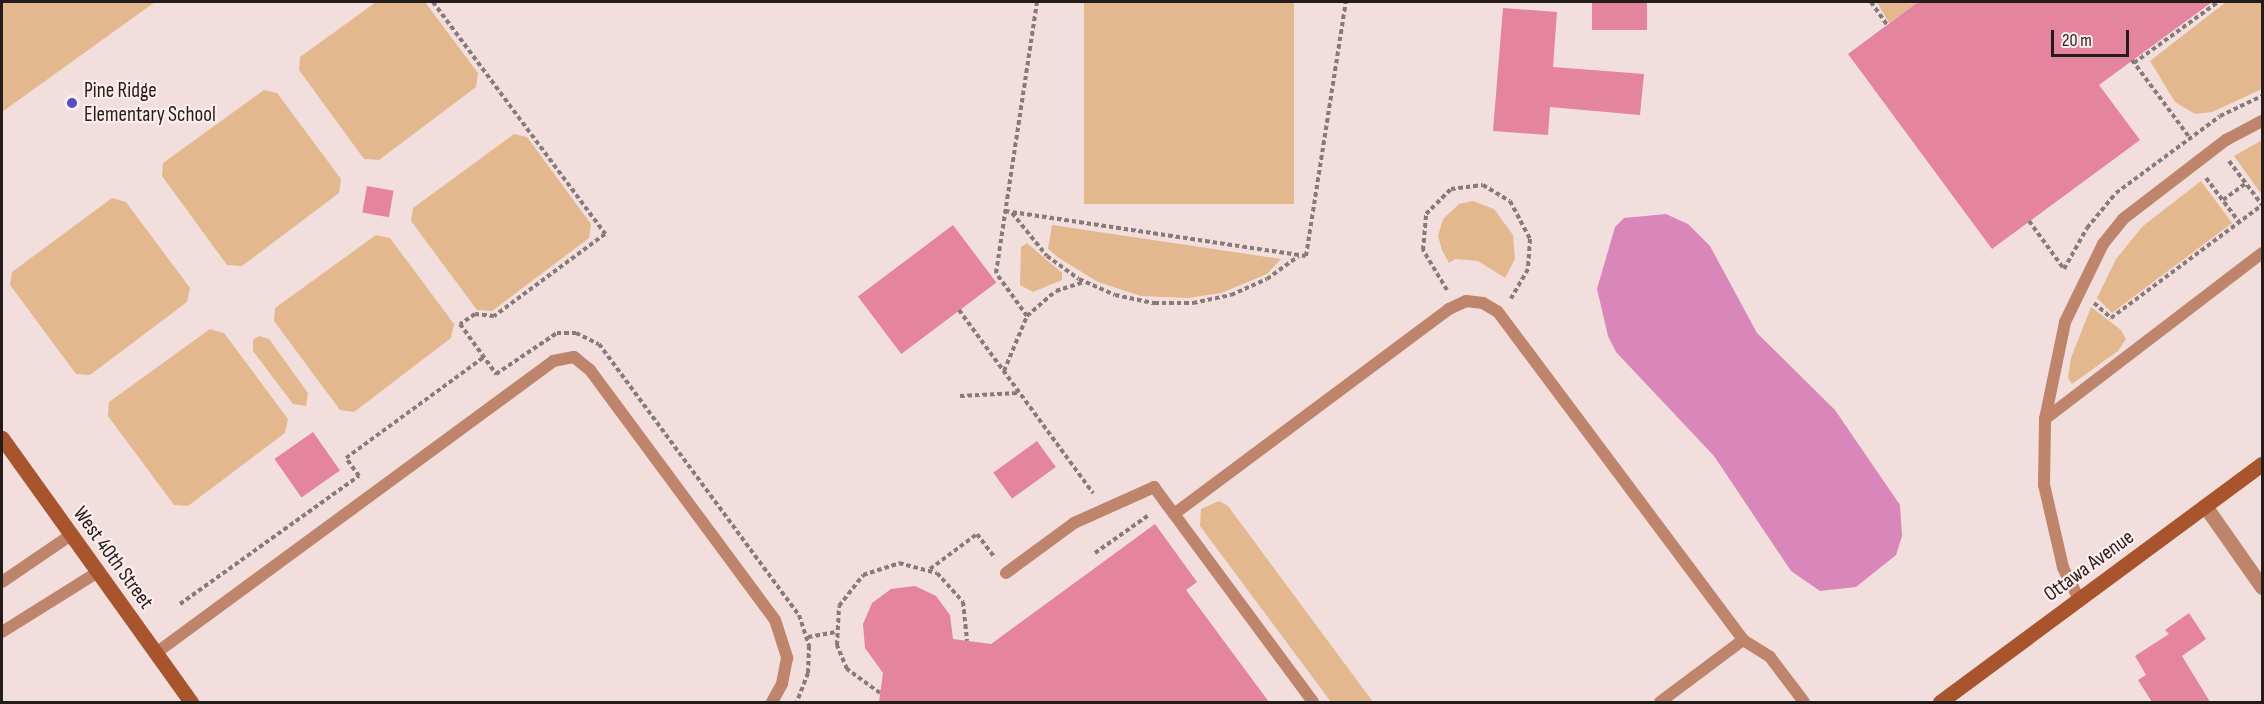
<!DOCTYPE html>
<html>
<head>
<meta charset="utf-8">
<style>
  body { margin:0 }
  #map { position:relative; width:2264px; height:704px; overflow:hidden; background:#f2dfdd; font-family:"Sofia Sans Condensed",sans-serif }
  div>[style] { position:absolute }
  .green>* { inset:0; background:#e4b88e; transform-origin:0 0 }
  .water>* { inset:0; background:#d986ba }
  .building>* { inset:0; background:#e4849e; transform-origin:0 0 }
  .path>* { height:4px; margin-top:-2px; transform-origin:0; background:repeating-linear-gradient(90deg,#877a79 0 4.5px,transparent 0 7.5px) }
  .lane>* { height:12px; margin:-6px; padding:0 6px; transform-origin:6px; border-radius:6px; background:#bf856c }
  .street>* { height:15px; margin:-7.5px; padding:0 7.5px; transform-origin:7.5px; border-radius:7.5px; background:#bf856c }
  .secondary>* { height:15px; margin:-7.5px; padding:0 7.5px; transform-origin:7.5px; border-radius:7.5px; background:#a8542c }
  .dots>* { width:16px; height:16px; translate:-50% -50%; box-sizing:border-box; border:3px solid #fdedec; border-radius:50% }
  span { translate:-50% -50%; white-space:nowrap; text-align:center; line-height:1.15; -webkit-text-stroke:4.5px #fdedec; paint-order:stroke }
  .poi-label { font-size:21px; color:#231c1b }
  .left { translate:0 -50%; text-align:left }
  .street-label { font-size:21px; color:#231c1b }
  .frame { position:absolute; inset:0; border:3px solid #231c1b; pointer-events:none }
  .scale { position:absolute; left:2051px; top:30px; width:78px; height:27px; box-sizing:border-box; border:3px solid #231c1b; border-top:0; padding-left:8px; font-size:18px; line-height:21px; white-space:nowrap; color:#231c1b; -webkit-text-stroke:4px #fdedec; paint-order:stroke }
</style>
</head>
<body>
<div id="map">
  <div class="green">
    <i style="clip-path:polygon(2px 2px,155px 2px,2px 112px)"></i>
    <i style="clip-path:polygon(376px 2px,425px 2px,478px 73px,476px 87px,379px 160px,364px 159px,299px 70px,300px 57px)"></i>
    <i style="left:1084px;top:2px;width:210px;height:202px"></i>
    <i style="clip-path:polygon(1877px 2px,1918px 2px,1889px 23px)"></i>
    <i style="clip-path:polygon(2226px 2px,2262px 2px,2262px 89px,2212px 112px,2195px 114px,2175px 102px,2150px 61px)"></i>
    <i style="clip-path:polygon(264px 90px,277px 93px,341px 179px,339px 193px,242px 266px,227px 265px,162px 176px,163px 163px)"></i>
    <i style="clip-path:polygon(514px 134px,527px 137px,591px 224px,589px 238px,492px 311px,477px 310px,411px 221px,413px 208px)"></i>
    <i style="clip-path:polygon(2262px 140px,2262px 195px,2234px 156px)"></i>
    <i style="clip-path:polygon(2201px 181px,2232px 223px,2112px 313px,2097px 298px,2116px 259px,2143px 226px)"></i>
    <i style="clip-path:polygon(112px 198px,126px 202px,190px 288px,187px 302px,90px 375px,76px 374px,10px 285px,12px 272px)"></i>
    <i style="clip-path:polygon(1473px 201px,1494px 209px,1513px 235px,1515px 259px,1505px 278px,1478px 261px,1455px 259px,1449px 263px,1442px 250px,1438px 236px,1443px 219px,1459px 204px)"></i>
    <i style="clip-path:polygon(1052px 225px,1281px 259px,1267px 274px,1221px 293px,1188px 298px,1141px 296px,1098px 282px,1059px 258px,1048px 249px)"></i>
    <i style="clip-path:polygon(376px 235px,390px 238px,454px 324px,451px 338px,354px 412px,340px 410px,274px 321px,275px 308px)"></i>
    <i style="clip-path:polygon(1027px 243px,1062px 273px,1062px 280px,1033px 292px,1020px 285px,1021px 247px)"></i>
    <i style="clip-path:polygon(2091px 307px,2121px 330px,2126px 339px,2118px 351px,2072px 384px,2068px 378px,2071px 358px)"></i>
    <i style="clip-path:polygon(210px 329px,224px 333px,288px 419px,285px 433px,188px 506px,174px 505px,108px 416px,109px 402px)"></i>
    <i style="clip-path:polygon(259px 336px,269px 339px,308px 393px,306px 406px,293px 404px,253px 351px,253px 340px)"></i>
    <i style="clip-path:polygon(1219px 501px,1228px 506px,1373px 702px,1331px 702px,1200px 526px,1201px 509px)"></i>
  </div>
  <div class="water">
    <i style="clip-path:polygon(1666px 214px,1688px 224px,1710px 246px,1757px 333px,1835px 410px,1900px 505px,1902px 536px,1896px 555px,1856px 587px,1820px 591px,1791px 571px,1714px 456px,1616px 352px,1608px 336px,1597px 289px,1615px 227px,1624px 218px)"></i>
  </div>
  <div class="building">
    <i style="left:1592px;top:2px;width:55px;height:28px"></i>
    <i style="clip-path:polygon(1918px 2px,2212px 2px,2099px 85px,2140px 140px,1992px 249px,1848px 54px)"></i>
    <i style="clip-path:polygon(1503px 8px,1557px 12px,1553px 67px,1644px 74px,1640px 115px,1550px 107px,1548px 135px,1493px 131px)"></i>
    <i style="left:367px;top:186px;width:27px;height:27px;rotate:10deg"></i>
    <i style="left:953px;top:225px;width:72px;height:119px;rotate:53deg"></i>
    <i style="left:313px;top:432px;width:47px;height:47px;rotate:55deg"></i>
    <i style="left:1037px;top:441px;width:32px;height:54px;rotate:54deg"></i>
    <i style="clip-path:polygon(1155px 524px,1197px 582px,1186px 590px,1269px 702px,879px 702px,883px 673px,865px 648px,863px 624px,872px 603px,891px 589px,915px 586px,936px 596px,950px 615px,953px 639px,991px 644px)"></i>
    <i style="clip-path:polygon(2189px 613px,2206px 639px,2182px 656px,2210px 702px,2152px 702px,2138px 680px,2146px 675px,2135px 656px,2169px 634px,2165px 630px)"></i>
  </div>
  <div class="path">
    <i style="left:433px;top:2px;width:289px;rotate:53.4deg"></i>
    <i style="left:605px;top:234px;width:138px;rotate:143.5deg"></i>
    <i style="left:494px;top:316px;width:19px;rotate:-174deg"></i>
    <i style="left:475px;top:314px;width:18px;rotate:146deg"></i>
    <i style="left:460px;top:324px;width:62px;rotate:54.2deg"></i>
    <i style="left:496px;top:374px;width:73px;rotate:-33.9deg"></i>
    <i style="left:557px;top:333px;width:19px"></i>
    <i style="left:576px;top:333px;width:25px;rotate:26deg"></i>
    <i style="left:599px;top:344px;width:337px;rotate:53.6deg"></i>
    <i style="left:799px;top:615px;width:33px;rotate:72deg"></i>
    <i style="left:809px;top:646px;width:27px;rotate:92deg"></i>
    <i style="left:808px;top:673px;width:31px;rotate:111deg"></i>
    <i style="left:1871px;top:2px;width:28px;rotate:55deg"></i>
    <i style="left:2132px;top:60px;width:97px;rotate:53.4deg"></i>
    <i style="left:2134px;top:63px;width:104px;rotate:-36deg"></i>
    <i style="left:2229px;top:161px;width:55px;rotate:53.1deg"></i>
    <i style="left:2206px;top:178px;width:55px;rotate:53.1deg"></i>
    <i style="left:2223px;top:200px;width:29px;rotate:-36deg"></i>
    <i style="left:1005px;top:211px;width:304px;rotate:8.5deg"></i>
    <i style="left:1306px;top:256px;width:257px;rotate:-81.1deg"></i>
    <i style="left:1012px;top:213px;width:55px;rotate:50.9deg"></i>
    <i style="left:1047px;top:256px;width:39px;rotate:36deg"></i>
    <i style="left:1079px;top:279px;width:39px;rotate:24deg"></i>
    <i style="left:1115px;top:295px;width:40px;rotate:12deg"></i>
    <i style="left:1154px;top:303px;width:39px"></i>
    <i style="left:1193px;top:303px;width:39px;rotate:-12deg"></i>
    <i style="left:1231px;top:295px;width:39px;rotate:-24deg"></i>
    <i style="left:1267px;top:279px;width:39px;rotate:-36deg"></i>
    <i style="left:2029px;top:221px;width:59px;rotate:53.9deg"></i>
    <i style="left:2064px;top:269px;width:47px;rotate:-60.7deg"></i>
    <i style="left:2087px;top:228px;width:45px;rotate:-50.4deg"></i>
    <i style="left:2116px;top:193px;width:129px;rotate:-36.5deg"></i>
    <i style="left:2220px;top:116px;width:47px;rotate:-25.5deg"></i>
    <i style="left:1447px;top:290px;width:47px;rotate:-121deg"></i>
    <i style="left:1423px;top:250px;width:36px;rotate:-85deg"></i>
    <i style="left:1426px;top:214px;width:35px;rotate:-45deg"></i>
    <i style="left:1451px;top:189px;width:32px;rotate:-7deg"></i>
    <i style="left:1483px;top:185px;width:31px;rotate:31deg"></i>
    <i style="left:1510px;top:201px;width:43px;rotate:62.2deg"></i>
    <i style="left:1530px;top:239px;width:30px;rotate:94deg"></i>
    <i style="left:1528px;top:269px;width:34px;rotate:120deg"></i>
    <i style="left:2094px;top:303px;width:23px;rotate:41deg"></i>
    <i style="left:2111px;top:318px;width:189px;rotate:-36.8deg"></i>
    <i style="left:959px;top:310px;width:227px;rotate:53.8deg"></i>
    <i style="left:1027px;top:316px;width:53px;rotate:-125.8deg"></i>
    <i style="left:996px;top:273px;width:274px;rotate:-81.4deg"></i>
    <i style="left:1004px;top:371px;width:60px;rotate:-67.3deg"></i>
    <i style="left:1027px;top:316px;width:38px;rotate:-41deg"></i>
    <i style="left:1056px;top:291px;width:28px;rotate:-18deg"></i>
    <i style="left:960px;top:396px;width:59px;rotate:-2.9deg"></i>
    <i style="left:1095px;top:553px;width:67px;rotate:-35.3deg"></i>
    <i style="left:930px;top:569px;width:59px;rotate:-36.7deg"></i>
    <i style="left:977px;top:534px;width:30px;rotate:53deg"></i>
    <i style="left:180px;top:604px;width:220px;rotate:-35.6deg"></i>
    <i style="left:359px;top:476px;width:22px;rotate:-126deg"></i>
    <i style="left:346px;top:458px;width:171px;rotate:-36.2deg"></i>
    <i style="left:808px;top:637px;width:27px;rotate:-10deg"></i>
    <i style="left:880px;top:693px;width:41px;rotate:-144deg"></i>
    <i style="left:847px;top:669px;width:26px;rotate:-113deg"></i>
    <i style="left:837px;top:645px;width:39px;rotate:-87deg"></i>
    <i style="left:839px;top:606px;width:39px;rotate:-52deg"></i>
    <i style="left:863px;top:575px;width:38px;rotate:-18deg"></i>
    <i style="left:899px;top:563px;width:39px;rotate:15deg"></i>
    <i style="left:937px;top:573px;width:39px;rotate:48deg"></i>
    <i style="left:963px;top:602px;width:39px;rotate:84deg"></i>
  </div>
  <div class="lane">
    <i style="left:2045px;top:419px;width:273px;rotate:-37.4deg"></i>
    <i style="left:1174px;top:514px;width:343px;rotate:-36.7deg"></i>
    <i style="left:1449px;top:309px;width:19px;rotate:-25deg"></i>
    <i style="left:1466px;top:301px;width:17px;rotate:7deg"></i>
    <i style="left:1483px;top:303px;width:17px;rotate:31deg"></i>
    <i style="left:1498px;top:312px;width:409px;rotate:53.2deg"></i>
    <i style="left:1743px;top:640px;width:32px;rotate:32deg"></i>
    <i style="left:1770px;top:657px;width:56px;rotate:52.9deg"></i>
    <i style="left:1006px;top:573px;width:84px;rotate:-36.3deg"></i>
    <i style="left:1074px;top:523px;width:88px;rotate:-24.2deg"></i>
    <i style="left:1154px;top:487px;width:267px;rotate:53.5deg"></i>
    <i style="left:2px;top:582px;width:83px;rotate:-34.3deg"></i>
    <i style="left:2079px;top:599px;width:36px;rotate:-117deg"></i>
    <i style="left:2063px;top:567px;width:84px;rotate:-103deg"></i>
    <i style="left:2044px;top:485px;width:66px;rotate:-89.1deg"></i>
    <i style="left:2045px;top:419px;width:99px;rotate:-78.3deg"></i>
    <i style="left:2065px;top:322px;width:87px;rotate:-64deg"></i>
    <i style="left:2103px;top:244px;width:32px;rotate:-51deg"></i>
    <i style="left:2123px;top:219px;width:130px;rotate:-37.5deg"></i>
    <i style="left:2226px;top:140px;width:41px;rotate:-27.8deg"></i>
    <i style="left:2px;top:632px;width:113px;rotate:-32deg"></i>
    <i style="left:156px;top:653px;width:493px;rotate:-36.3deg"></i>
    <i style="left:553px;top:361px;width:21px;rotate:-11deg"></i>
    <i style="left:574px;top:357px;width:21px;rotate:39deg"></i>
    <i style="left:590px;top:370px;width:311px;rotate:53.5deg"></i>
    <i style="left:775px;top:620px;width:40px;rotate:72deg"></i>
    <i style="left:787px;top:658px;width:26px;rotate:101deg"></i>
    <i style="left:782px;top:684px;width:21px;rotate:119deg"></i>
    <i style="left:1660px;top:702px;width:104px;rotate:-36.8deg"></i>
  </div>
  <div class="street">
    <i style="left:2205px;top:506px;width:99px;rotate:54.9deg"></i>
  </div>
  <div class="secondary">
    <i style="left:2px;top:438px;width:325px;rotate:54.4deg"></i>
    <i style="left:1940px;top:702px;width:400px;rotate:-36.5deg"></i>
  </div>
  <div class="dots">
    <i style="left:72px;top:103px;background:#564dc5"></i>
  </div>
  <div class="poi-label">
    <span class="left" style="left:84px;top:103px">Pine Ridge<br>Elementary School</span>
  </div>
  <div class="street-label">
    <span style="left:113px;top:558px;rotate:54deg">West 40th Street</span>
    <span style="left:2089px;top:566px;rotate:-36deg">Ottawa Avenue</span>
  </div>
  <div class="frame"></div>
  <div class="scale">20 m</div>
</div>
</body>
</html>
